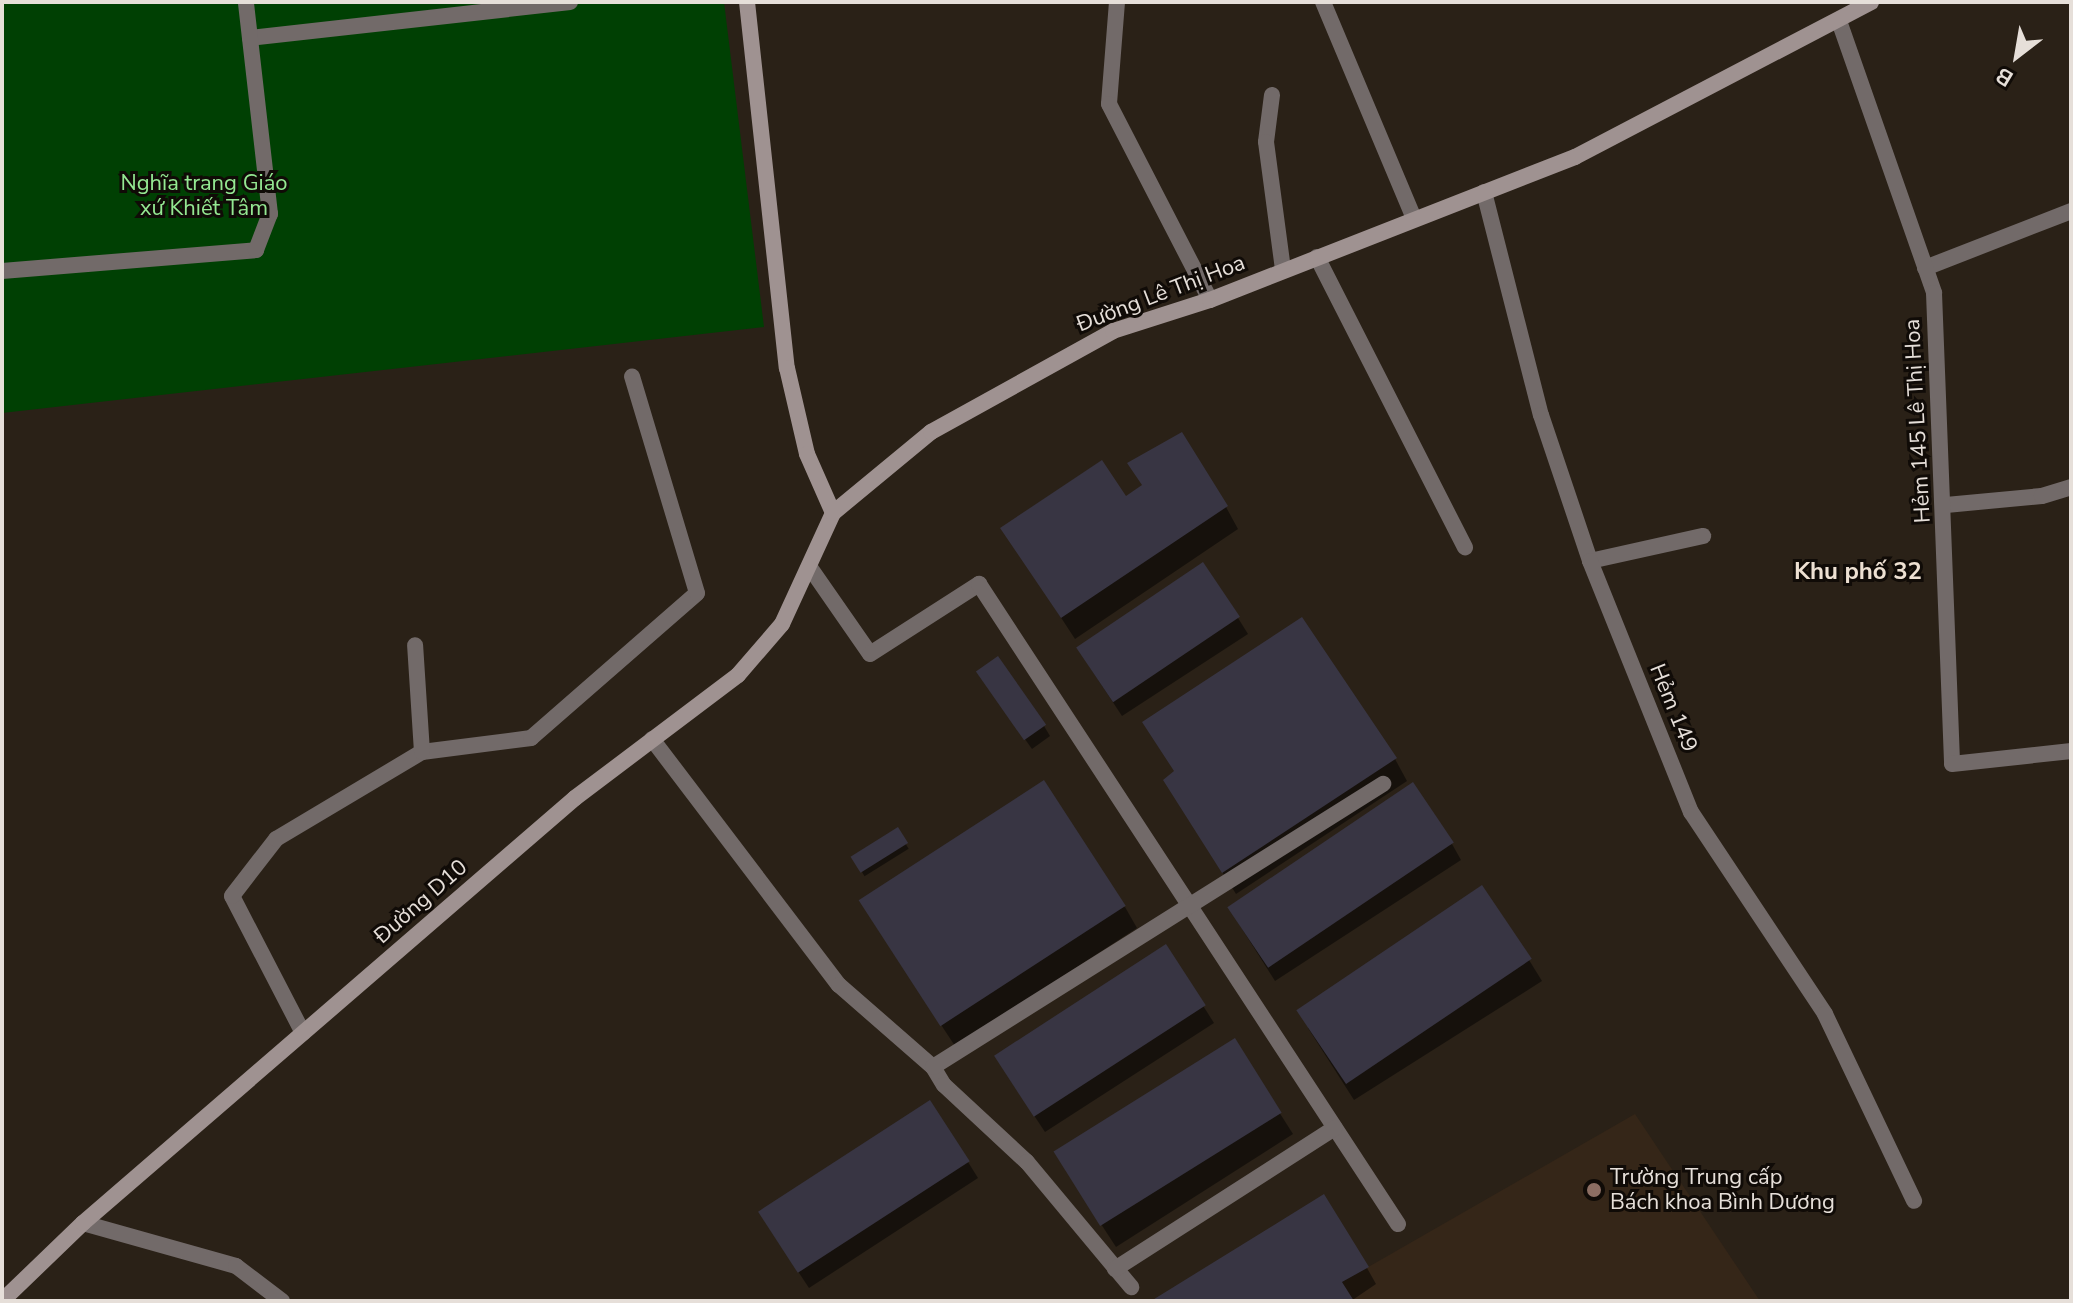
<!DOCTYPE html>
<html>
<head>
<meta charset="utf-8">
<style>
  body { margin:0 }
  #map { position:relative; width:2073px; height:1303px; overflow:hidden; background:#2a2117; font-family:"Nunito Sans",sans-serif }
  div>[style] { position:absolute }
  .built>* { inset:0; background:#352618 }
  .green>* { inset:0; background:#004003 }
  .shadow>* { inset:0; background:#0007; transform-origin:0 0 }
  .building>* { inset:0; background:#383543; transform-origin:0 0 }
  .lane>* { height:16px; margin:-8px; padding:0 8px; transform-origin:8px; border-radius:8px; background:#726a69 }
  .street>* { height:16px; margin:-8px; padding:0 8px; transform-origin:8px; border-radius:8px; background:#726a69 }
  .secondary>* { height:16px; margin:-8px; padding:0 8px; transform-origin:8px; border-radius:8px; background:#9f9291 }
  .dots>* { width:22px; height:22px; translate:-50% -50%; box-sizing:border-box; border:4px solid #100b07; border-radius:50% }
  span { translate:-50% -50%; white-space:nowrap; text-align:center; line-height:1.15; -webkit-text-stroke:6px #100b07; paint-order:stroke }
  .park-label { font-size:22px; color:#94e892 }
  .street-label { font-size:22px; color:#e6dfd9 }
  .poi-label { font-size:22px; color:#e6dfd9 }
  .left { translate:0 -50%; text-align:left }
  .neighbourhood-label { font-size:24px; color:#ede0d2; font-weight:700 }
  .frame { position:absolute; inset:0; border:4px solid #e6dfd9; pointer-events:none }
  .north { position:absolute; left:1977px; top:16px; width:80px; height:80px; -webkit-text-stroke:6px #100b07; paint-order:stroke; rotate:211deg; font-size:22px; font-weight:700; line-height:32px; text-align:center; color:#e6dfd9 }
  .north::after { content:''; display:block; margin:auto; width:28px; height:36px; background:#e6dfd9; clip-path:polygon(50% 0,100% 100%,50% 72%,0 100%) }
</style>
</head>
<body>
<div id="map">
  <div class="built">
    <i style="clip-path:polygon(1635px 1114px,1760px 1301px,1309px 1301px)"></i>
  </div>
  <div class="green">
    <i style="clip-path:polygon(2px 2px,724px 2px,764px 327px,2px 413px)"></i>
  </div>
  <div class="shadow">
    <i style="clip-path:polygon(1143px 487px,1226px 507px,1238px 529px,1075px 639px,1003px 529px,1126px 498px)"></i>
    <i style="clip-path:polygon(1238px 618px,1248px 634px,1122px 716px,1087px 663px)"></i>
    <i style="clip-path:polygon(985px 683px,1044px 726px,1050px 736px,1032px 749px)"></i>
    <i style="clip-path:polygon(1395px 759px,1407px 781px,1236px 894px,1178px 802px)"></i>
    <i style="left:897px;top:830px;width:22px;height:52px;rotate:58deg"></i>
    <i style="clip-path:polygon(1452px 844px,1461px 860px,1275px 981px,1237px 921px)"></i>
    <i style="clip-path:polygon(1125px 907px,1137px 928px,955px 1046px,874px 923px)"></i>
    <i style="clip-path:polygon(1166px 947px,1214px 1023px,1045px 1132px,1006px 1073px)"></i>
    <i style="clip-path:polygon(1529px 960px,1542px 981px,1354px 1100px,1308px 1028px)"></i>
    <i style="clip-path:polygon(1234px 1041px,1293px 1134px,1116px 1247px,1069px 1175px)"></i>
    <i style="clip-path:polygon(968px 1162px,978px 1178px,809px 1288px,770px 1229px)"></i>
    <i style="clip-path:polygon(1367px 1268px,1376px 1284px,1351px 1301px,1154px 1301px)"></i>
  </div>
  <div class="building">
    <i style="clip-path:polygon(1182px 432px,1228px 506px,1061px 618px,1000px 528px,1102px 460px,1126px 496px,1142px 485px,1127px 463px)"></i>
    <i style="left:1203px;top:562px;width:66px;height:153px;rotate:56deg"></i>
    <i style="clip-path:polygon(1302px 617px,1397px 758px,1222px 873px,1163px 780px,1174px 771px,1142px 722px)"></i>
    <i style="left:998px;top:656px;width:84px;height:27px;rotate:55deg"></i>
    <i style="left:1044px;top:780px;width:150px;height:221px;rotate:57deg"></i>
    <i style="left:1413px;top:782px;width:73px;height:224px;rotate:56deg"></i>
    <i style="left:898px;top:827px;width:19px;height:56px;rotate:58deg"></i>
    <i style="left:1482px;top:885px;width:89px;height:224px;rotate:56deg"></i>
    <i style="left:1166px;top:944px;width:73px;height:205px;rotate:57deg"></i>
    <i style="left:1235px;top:1038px;width:88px;height:214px;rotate:58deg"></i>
    <i style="left:930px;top:1100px;width:73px;height:205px;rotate:57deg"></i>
    <i style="clip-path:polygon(1324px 1194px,1369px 1267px,1342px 1282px,1354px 1301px,1151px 1301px)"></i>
  </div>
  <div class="lane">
    <i style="left:1117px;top:2px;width:102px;rotate:94.5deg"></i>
    <i style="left:1109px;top:104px;width:220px;rotate:62.7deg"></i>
    <i style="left:1323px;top:2px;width:235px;rotate:67.2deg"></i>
    <i style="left:250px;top:38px;width:322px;rotate:-6.4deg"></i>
    <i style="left:1272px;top:95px;width:47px;rotate:97.3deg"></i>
    <i style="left:1266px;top:142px;width:129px;rotate:82.4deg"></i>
    <i style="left:1317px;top:257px;width:326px;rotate:63deg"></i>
    <i style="left:1925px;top:268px;width:157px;rotate:-21.3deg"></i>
    <i style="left:2px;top:271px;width:255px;rotate:-4.7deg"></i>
    <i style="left:256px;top:250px;width:39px;rotate:-69deg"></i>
    <i style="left:270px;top:214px;width:213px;rotate:-96.5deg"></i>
    <i style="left:1946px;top:505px;width:96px;rotate:-5.4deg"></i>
    <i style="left:2042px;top:496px;width:30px;rotate:-17deg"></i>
    <i style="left:1590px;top:561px;width:116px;rotate:-12.5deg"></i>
    <i style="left:811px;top:569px;width:103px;rotate:55.2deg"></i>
    <i style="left:870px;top:654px;width:130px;rotate:-32.7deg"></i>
    <i style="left:979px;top:584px;width:765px;rotate:56.79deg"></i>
    <i style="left:652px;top:739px;width:309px;rotate:52.8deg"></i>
    <i style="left:839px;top:985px;width:125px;rotate:41.1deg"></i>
    <i style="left:933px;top:1067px;width:21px;rotate:59deg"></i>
    <i style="left:944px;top:1085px;width:113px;rotate:42.9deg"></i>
    <i style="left:1027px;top:1162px;width:163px;rotate:50.2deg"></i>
    <i style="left:422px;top:752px;width:110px;rotate:-7.3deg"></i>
    <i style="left:531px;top:738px;width:220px;rotate:-41.1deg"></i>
    <i style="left:697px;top:593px;width:226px;rotate:-106.7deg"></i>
    <i style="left:303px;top:1033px;width:154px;rotate:-117.4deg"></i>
    <i style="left:232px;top:896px;width:72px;rotate:-52.3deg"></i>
    <i style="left:276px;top:839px;width:170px;rotate:-30.8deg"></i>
    <i style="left:422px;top:752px;width:107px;rotate:-93.7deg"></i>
    <i style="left:933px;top:1067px;width:532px;rotate:-32.17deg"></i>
    <i style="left:83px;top:1223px;width:159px;rotate:15.7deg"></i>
    <i style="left:236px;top:1266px;width:58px;rotate:37.3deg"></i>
    <i style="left:1115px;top:1269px;width:261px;rotate:-32.7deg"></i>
  </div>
  <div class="street">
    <i style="left:1839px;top:21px;width:288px;rotate:70.7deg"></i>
    <i style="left:1934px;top:293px;width:471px;rotate:87.8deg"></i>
    <i style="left:1952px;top:764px;width:120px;rotate:-6.2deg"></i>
    <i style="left:1484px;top:192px;width:230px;rotate:75.7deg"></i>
    <i style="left:1541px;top:415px;width:154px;rotate:71.4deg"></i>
    <i style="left:1590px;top:561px;width:271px;rotate:68.1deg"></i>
    <i style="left:1691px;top:812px;width:242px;rotate:56.4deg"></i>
    <i style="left:1825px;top:1014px;width:207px;rotate:64.5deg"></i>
  </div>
  <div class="secondary">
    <i style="left:747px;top:2px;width:368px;rotate:83.8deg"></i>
    <i style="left:787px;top:368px;width:88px;rotate:76.9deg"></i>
    <i style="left:807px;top:454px;width:64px;rotate:66.2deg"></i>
    <i style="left:2px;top:1301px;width:112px;rotate:-43.9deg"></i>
    <i style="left:83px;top:1223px;width:650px;rotate:-40.82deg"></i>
    <i style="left:575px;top:798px;width:204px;rotate:-37deg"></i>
    <i style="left:738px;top:675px;width:67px;rotate:-49.2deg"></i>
    <i style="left:782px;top:624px;width:122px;rotate:-65.3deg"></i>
    <i style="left:833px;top:513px;width:127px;rotate:-39.6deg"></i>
    <i style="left:931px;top:432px;width:208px;rotate:-29deg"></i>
    <i style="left:1113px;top:331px;width:102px;rotate:-17.7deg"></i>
    <i style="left:1210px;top:300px;width:392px;rotate:-21.4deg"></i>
    <i style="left:1575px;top:157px;width:334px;rotate:-27.6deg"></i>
  </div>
  <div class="dots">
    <i style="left:1594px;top:1190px;background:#8d6e63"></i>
  </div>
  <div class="park-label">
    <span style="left:204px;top:196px">Nghĩa trang Giáo<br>xứ Khiết Tâm</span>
  </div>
  <div class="street-label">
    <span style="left:1161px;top:294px;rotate:-21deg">Đường Lê Thị Hoa</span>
    <span style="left:1918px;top:421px;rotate:-93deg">Hẻm 145 Lê Thị Hoa</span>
    <span style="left:1673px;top:708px;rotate:68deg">Hẻm 149</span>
    <span style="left:421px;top:902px;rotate:-41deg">Đường D10</span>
  </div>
  <div class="poi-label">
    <span class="left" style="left:1610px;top:1190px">Trường Trung cấp<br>Bách khoa Bình Dương</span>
  </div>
  <div class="neighbourhood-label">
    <span style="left:1858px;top:572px">Khu phố 32</span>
  </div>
  <div class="frame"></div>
  <div class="north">B</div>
</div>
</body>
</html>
